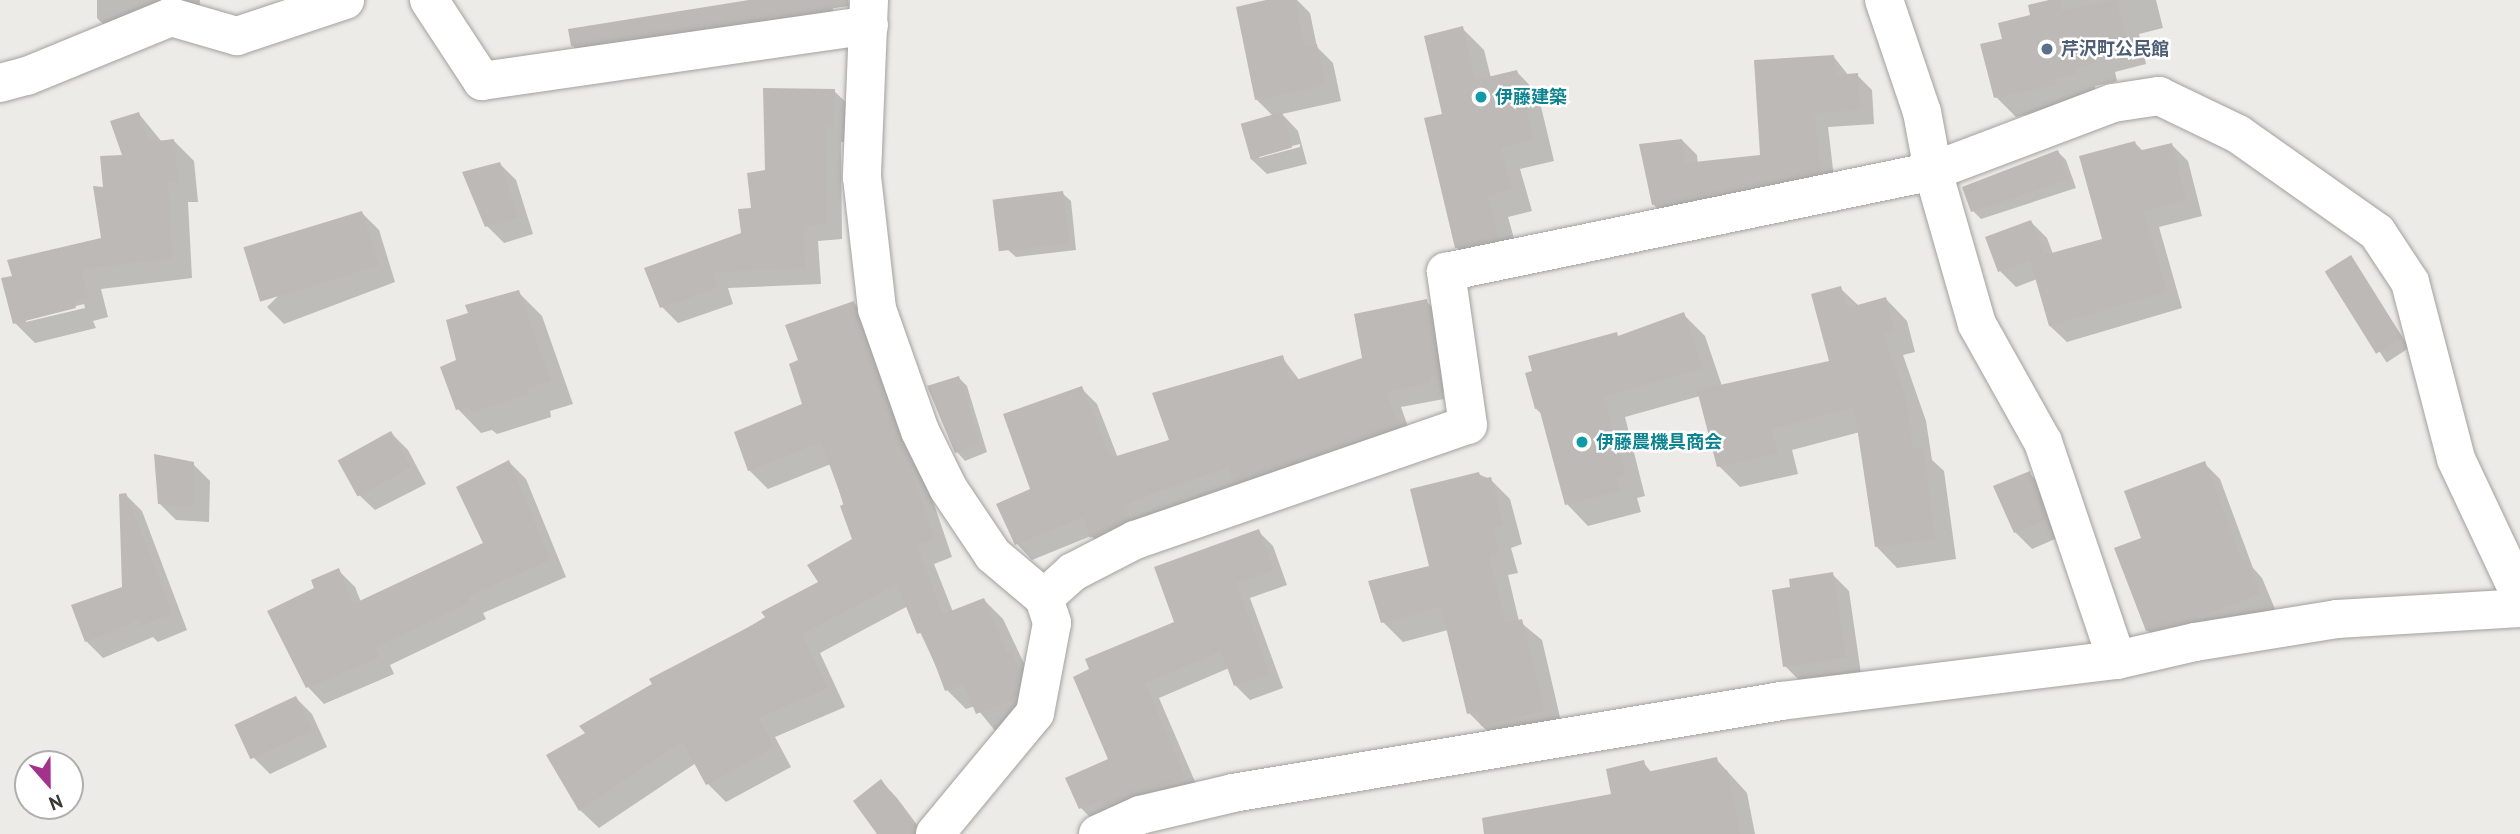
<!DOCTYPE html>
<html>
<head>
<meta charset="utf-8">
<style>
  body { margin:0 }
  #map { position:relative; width:2520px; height:834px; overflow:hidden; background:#edebe8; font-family:"PT Sans","Noto Sans JP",sans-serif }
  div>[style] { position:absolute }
  .shadow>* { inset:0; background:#0003; transform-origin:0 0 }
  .building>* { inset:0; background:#bcb9b6; transform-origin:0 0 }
  .roads { filter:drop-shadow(0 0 2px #a3a19e) drop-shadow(0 0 2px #a3a19e) }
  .minor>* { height:38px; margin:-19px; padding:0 19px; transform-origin:19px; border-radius:19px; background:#fff }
  .dots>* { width:19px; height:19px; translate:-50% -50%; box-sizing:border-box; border:4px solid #fff; border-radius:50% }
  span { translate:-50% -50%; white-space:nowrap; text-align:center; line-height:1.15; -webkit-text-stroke:5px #fff; paint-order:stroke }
  .service-label { font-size:18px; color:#4e5e75; font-weight:700 }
  .left { translate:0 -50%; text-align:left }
  .culture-label { font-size:18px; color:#0d838f; font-weight:700 }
  .north { position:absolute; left:14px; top:750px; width:70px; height:70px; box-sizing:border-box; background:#fff; border:2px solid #b0afaf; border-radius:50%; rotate:159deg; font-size:19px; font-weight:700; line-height:28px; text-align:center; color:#393837 }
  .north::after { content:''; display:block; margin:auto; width:24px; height:32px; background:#a4328d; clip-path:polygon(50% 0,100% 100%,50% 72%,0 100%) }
</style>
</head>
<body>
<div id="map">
  <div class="shadow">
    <i style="clip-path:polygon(97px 0,200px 0,199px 19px,121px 42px,97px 18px)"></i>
    <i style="clip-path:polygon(754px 0,848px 0,849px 6px,833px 8px,836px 32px,594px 67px,572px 45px)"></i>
    <i style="clip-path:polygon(evenodd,1275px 0,1297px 0,1310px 13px,1317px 47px,1333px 63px,1341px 101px,1282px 114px,1298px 131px,1307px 164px,1267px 174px,1250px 158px,1273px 116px,1256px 99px,1275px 0,1300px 144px,1300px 147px,1259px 158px,1259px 154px,1300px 144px)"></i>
    <i style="clip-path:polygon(2056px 0,2156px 0,2163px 28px,2139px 34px,2146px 64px,2115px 72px,2117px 81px,2095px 86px,2096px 92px,2074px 103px,2016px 117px,1996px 97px,2005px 40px)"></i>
    <i style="clip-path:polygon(1462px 28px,1484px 50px,1491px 78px,1517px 72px,1538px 94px,1554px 161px,1520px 169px,1532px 211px,1508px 217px,1520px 260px,1478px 269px,1456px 247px,1444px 115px)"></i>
    <i style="clip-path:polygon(1833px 56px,1849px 76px,1857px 75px,1872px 90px,1874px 124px,1828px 127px,1835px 186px,1668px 220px,1653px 204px,1682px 140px,1697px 155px,1698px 164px,1762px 156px)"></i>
    <i style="clip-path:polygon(834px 91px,851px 107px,849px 142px,841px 142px,842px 239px,818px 241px,821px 284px,728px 288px,733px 304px,678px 323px,662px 307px,743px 234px,766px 172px)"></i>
    <i style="clip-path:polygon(evenodd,139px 114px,162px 142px,174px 141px,194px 161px,198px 202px,188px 202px,192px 278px,101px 289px,108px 317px,93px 321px,96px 328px,35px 343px,15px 323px,103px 239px,105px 189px,124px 157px,139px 114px,84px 304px,85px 308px,26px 322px,26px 319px,84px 304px)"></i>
    <i style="clip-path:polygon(2134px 142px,2143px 151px,2172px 145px,2188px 161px,2202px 216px,2159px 227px,2182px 308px,2067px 342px,2050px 326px,2037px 279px,2016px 287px,2000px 271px,2031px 222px,2047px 238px,2053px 254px,2105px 240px)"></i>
    <i style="clip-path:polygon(2058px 152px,2066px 160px,2076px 188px,1981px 219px,1973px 211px)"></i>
    <i style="clip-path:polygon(500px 164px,516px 180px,533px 234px,504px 243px,487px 226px)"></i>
    <i style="clip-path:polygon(1062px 193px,1071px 201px,1076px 250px,1016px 257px,1007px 249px)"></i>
    <i style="clip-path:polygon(362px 213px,379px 230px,395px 282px,284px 324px,267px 307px)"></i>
    <i style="left:2351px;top:258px;width:107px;height:27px;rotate:57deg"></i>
    <i style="clip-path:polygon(1840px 288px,1859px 306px,1886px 299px,1907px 321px,1915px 352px,1903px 355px,1926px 421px,1932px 460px,1944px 471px,1956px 559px,1897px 568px,1876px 546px,1860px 432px,1792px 450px,1798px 474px,1740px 487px,1719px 466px,1700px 396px,1625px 417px,1645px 496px,1637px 498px,1641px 512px,1588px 526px,1567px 504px,1543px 415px,1536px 409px,1619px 337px,1683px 314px,1705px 336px,1722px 386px,1831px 362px)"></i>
    <i style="clip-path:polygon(518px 292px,542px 316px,573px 404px,550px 411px,551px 417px,497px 434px,492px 430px,481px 433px,458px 409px,470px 314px)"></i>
    <i style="clip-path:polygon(1426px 301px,1442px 317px,1454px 391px,1443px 393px,1444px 399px,1401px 407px,1413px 441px,1108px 553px,1091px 536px,1032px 560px,1016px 543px,1032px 490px,1081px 388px,1097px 404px,1118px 458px,1171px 441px,1282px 357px,1300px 381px,1364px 359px)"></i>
    <i style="clip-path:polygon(854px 303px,872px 321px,952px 557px,934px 564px,953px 612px,984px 600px,1003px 619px,1038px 693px,996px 732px,975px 706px,966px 709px,947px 690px,908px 606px,820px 653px,845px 707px,775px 737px,791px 767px,726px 802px,708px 784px,696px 763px,599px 828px,580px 810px,588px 733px,654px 685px,821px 583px,854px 540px,831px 464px,768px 489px,749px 470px,804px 405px,800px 361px)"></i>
    <i style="clip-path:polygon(959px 378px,967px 386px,987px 452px,965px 461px,957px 452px)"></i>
    <i style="clip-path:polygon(391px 433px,408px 450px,426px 484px,375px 510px,358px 494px)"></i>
    <i style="clip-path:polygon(509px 462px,526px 479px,566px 577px,483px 613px,486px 619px,390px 665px,394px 674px,324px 704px,308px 687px,316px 588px,338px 570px,355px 587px,361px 602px,486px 544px)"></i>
    <i style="clip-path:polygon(2204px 463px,2220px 479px,2253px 568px,2262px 578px,2275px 609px,2205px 636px,2163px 646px,2147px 630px,2143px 539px)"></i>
    <i style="clip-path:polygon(193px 464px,210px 481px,209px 522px,176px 520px,159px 503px)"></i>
    <i style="clip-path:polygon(2029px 473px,2046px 490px,2062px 536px,2032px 549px,2015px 532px)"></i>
    <i style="clip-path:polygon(1478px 474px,1490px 479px,1510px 499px,1522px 544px,1511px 548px,1518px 573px,1508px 575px,1519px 621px,1542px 640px,1563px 730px,1489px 733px,1469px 713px,1448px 630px,1403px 642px,1383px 622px,1431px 568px)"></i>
    <i style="clip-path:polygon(126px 495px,142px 511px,187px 630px,158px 642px,153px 637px,103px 658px,86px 641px,124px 589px)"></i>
    <i style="clip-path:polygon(1258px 531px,1273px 546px,1287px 585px,1250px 598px,1283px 688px,1250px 700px,1235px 685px,1229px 668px,1159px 698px,1199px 791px,1096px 823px,1081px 808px,1110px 759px,1076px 677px,1176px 623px)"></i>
    <i style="clip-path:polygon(1832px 574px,1849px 591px,1861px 674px,1802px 683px,1785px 666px,1792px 589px)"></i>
    <i style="clip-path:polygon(296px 698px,312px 714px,327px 747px,270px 774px,253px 757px)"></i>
    <i style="clip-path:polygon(1716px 759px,1747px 793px,1755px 834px,1664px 834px,1643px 762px,1652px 773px)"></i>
    <i style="clip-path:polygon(881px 781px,897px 798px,924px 834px,879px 834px)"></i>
  </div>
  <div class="building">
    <i style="clip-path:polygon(749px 0,847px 0,847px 6px,571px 46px,568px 29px)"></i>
    <i style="clip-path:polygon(1266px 0,1295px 0,1304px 47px,1317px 44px,1325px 85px,1255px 100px,1236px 7px)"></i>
    <i style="clip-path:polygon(2049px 0,2060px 0,2062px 11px,2116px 0,2128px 45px,2097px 52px,2098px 62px,2076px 67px,2077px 73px,2054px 79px,2056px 84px,1994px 98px,1980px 44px,2002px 39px,1998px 23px,2030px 15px,2028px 5px)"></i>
    <i style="clip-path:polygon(1463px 26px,1475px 80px,1517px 70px,1533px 139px,1500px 147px,1512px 189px,1487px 196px,1499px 239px,1455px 248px,1424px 118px,1442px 114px,1424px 36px)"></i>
    <i style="clip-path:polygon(1834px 55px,1836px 75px,1858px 73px,1860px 110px,1814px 113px,1821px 172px,1652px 205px,1639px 144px,1682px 139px,1685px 163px,1760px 155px,1754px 60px)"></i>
    <i style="clip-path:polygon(763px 88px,835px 89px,833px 127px,826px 126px,827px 224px,803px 225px,805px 268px,712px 272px,717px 288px,660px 308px,644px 268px,741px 233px,738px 209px,751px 208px,747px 173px,765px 170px)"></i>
    <i style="clip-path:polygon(139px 112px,149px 142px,174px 139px,178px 182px,168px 182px,172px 258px,81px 269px,88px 296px,74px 300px,76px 308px,13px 324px,1px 278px,12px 276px,7px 260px,101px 238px,93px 186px,103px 187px,100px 156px,122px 155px,110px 121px)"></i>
    <i style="left:1282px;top:112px;width:37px;height:43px;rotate:74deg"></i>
    <i style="clip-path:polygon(2135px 141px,2138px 151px,2172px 143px,2186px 199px,2143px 211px,2167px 291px,2049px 326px,2030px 260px,1998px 272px,1985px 237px,2031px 220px,2044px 254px,2037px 257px,2102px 239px,2079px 156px)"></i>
    <i style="clip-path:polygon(2058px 150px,2069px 179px,1971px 212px,1962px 187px)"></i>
    <i style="clip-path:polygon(500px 162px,518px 217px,485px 227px,462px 172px)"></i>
    <i style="left:1063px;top:191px;width:52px;height:71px;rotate:83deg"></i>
    <i style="left:362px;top:211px;width:57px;height:124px;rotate:73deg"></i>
    <i style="left:2351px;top:255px;width:97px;height:31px;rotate:58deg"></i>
    <i style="clip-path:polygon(1841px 286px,1847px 308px,1886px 297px,1895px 331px,1883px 333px,1906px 399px,1913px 449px,1923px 448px,1935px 539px,1875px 547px,1854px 407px,1771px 429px,1778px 453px,1717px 467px,1697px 390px,1829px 361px,1811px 294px)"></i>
    <i style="clip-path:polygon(519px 290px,550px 380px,528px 388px,528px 394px,472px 412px,470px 406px,456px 410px,440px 367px,456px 360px,446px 320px,468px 313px,465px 305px)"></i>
    <i style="clip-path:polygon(1427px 299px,1439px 376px,1428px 378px,1429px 383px,1386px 392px,1398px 425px,1234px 483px,1229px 467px,1158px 491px,1125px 505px,1130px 519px,1090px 538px,1083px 517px,1015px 545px,996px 504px,1030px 489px,1003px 414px,1082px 386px,1110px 458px,1169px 440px,1152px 393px,1283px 355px,1290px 382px,1362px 358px,1354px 314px)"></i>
    <i style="clip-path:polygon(854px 301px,862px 337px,914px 469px,911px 471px,934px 539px,916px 545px,943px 614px,984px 598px,1007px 653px,1011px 650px,1020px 673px,1015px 699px,976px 714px,964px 684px,945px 691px,923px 632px,917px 634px,897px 584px,802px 634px,827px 688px,758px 718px,774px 747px,706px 785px,682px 741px,579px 811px,546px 755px,585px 733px,579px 726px,652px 684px,649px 679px,766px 618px,761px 612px,818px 582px,807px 565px,852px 539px,840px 506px,844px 504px,821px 442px,748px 471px,734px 432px,802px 404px,789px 364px,798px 360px,785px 325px)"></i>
    <i style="clip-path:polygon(1684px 312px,1703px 368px,1604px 396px,1625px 474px,1616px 477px,1620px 490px,1565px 505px,1539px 408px,1535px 409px,1525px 373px,1532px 371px,1528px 356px,1617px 332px,1618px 336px)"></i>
    <i style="clip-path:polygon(959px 376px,980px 444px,955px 453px,927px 386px)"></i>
    <i style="left:391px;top:431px;width:41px;height:61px;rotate:61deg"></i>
    <i style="clip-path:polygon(154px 454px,194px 462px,193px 506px,158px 504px)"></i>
    <i style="clip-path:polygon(509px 460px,550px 560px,468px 596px,470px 602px,374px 648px,379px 657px,306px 688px,267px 611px,314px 588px,311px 580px,339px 568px,353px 604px,483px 543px,456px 487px)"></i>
    <i style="clip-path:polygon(2205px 461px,2242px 562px,2247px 560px,2260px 593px,2189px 621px,2146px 631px,2114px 548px,2141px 538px,2124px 491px)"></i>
    <i style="clip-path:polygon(2030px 471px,2046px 519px,2014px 533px,1993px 486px)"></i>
    <i style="clip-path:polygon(1479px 472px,1481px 479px,1491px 477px,1503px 525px,1493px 528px,1499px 553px,1489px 556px,1505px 623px,1522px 619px,1544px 711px,1481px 726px,1478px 711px,1467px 714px,1441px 607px,1381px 623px,1368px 581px,1429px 566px,1410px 489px)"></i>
    <i style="clip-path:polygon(126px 493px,172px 613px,140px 626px,138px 620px,85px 642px,71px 605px,122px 587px,119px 494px)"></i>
    <i style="clip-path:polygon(1259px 529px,1274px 570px,1236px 583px,1269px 673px,1234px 686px,1221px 651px,1145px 683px,1185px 777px,1104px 806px,1101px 800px,1079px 809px,1065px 778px,1108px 759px,1073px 677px,1089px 669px,1085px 659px,1174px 622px,1154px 567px)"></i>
    <i style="clip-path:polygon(1833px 572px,1846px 657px,1783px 667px,1772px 590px,1790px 587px,1789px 579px)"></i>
    <i style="left:296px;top:696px;width:38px;height:68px;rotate:65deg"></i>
    <i style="clip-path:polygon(1717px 757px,1720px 771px,1727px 770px,1740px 834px,1484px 834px,1482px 818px,1611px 794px,1606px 769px,1644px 760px,1647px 772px)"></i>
    <i style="clip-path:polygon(881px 779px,915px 826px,914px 834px,877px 834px,853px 801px)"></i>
  </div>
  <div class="roads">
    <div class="minor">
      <i style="left:429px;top:0;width:97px;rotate:56.8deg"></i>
      <i style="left:482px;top:81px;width:391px;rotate:-8.2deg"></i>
      <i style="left:869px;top:0;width:177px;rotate:92.3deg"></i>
      <i style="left:862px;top:177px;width:133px;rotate:83.5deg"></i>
      <i style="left:877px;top:309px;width:129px;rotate:70.6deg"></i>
      <i style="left:920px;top:431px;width:64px;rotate:63.8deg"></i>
      <i style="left:948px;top:488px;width:81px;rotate:56.1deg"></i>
      <i style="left:993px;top:555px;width:67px;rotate:40.1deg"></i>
      <i style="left:1044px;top:598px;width:26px;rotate:72deg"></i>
      <i style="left:1052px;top:623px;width:92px;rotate:100.7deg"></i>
      <i style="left:1035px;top:713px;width:157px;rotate:129.6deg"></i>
      <i style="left:1884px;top:0;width:118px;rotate:71.3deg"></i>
      <i style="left:1922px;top:112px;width:60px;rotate:79.4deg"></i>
      <i style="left:1933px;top:171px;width:159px;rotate:74deg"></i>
      <i style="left:1977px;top:324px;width:135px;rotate:60.8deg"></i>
      <i style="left:2043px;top:442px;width:230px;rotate:71.3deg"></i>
      <i style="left:0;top:83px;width:28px;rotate:-15deg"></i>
      <i style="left:27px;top:76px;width:156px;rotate:-22.3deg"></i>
      <i style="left:171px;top:17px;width:69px;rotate:16.1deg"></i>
      <i style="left:237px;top:36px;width:114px;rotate:-18.4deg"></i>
      <i style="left:1044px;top:598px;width:39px;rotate:-42deg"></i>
      <i style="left:1073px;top:572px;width:70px;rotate:-27.3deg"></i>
      <i style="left:1135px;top:540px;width:352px;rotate:-19.1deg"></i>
      <i style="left:1468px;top:425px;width:155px;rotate:-98.2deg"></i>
      <i style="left:1446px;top:272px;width:497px;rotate:-11.7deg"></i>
      <i style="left:1933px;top:171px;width:192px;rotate:-20.7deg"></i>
      <i style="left:2113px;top:103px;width:47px;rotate:-8.7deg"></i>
      <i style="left:2159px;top:96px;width:88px;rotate:25.7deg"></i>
      <i style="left:2238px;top:134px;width:170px;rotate:35.2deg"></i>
      <i style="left:2377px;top:232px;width:60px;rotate:56.6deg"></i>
      <i style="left:2410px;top:282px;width:183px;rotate:75.4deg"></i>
      <i style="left:2456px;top:459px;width:150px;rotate:64.8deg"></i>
      <i style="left:1098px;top:834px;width:46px;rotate:-24.3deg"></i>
      <i style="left:1140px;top:815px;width:96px;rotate:-13.3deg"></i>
      <i style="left:1233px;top:793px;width:556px;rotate:-9.53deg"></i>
      <i style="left:1781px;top:701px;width:338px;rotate:-7deg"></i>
      <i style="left:2117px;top:660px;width:80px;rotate:-13deg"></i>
      <i style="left:2195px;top:642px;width:144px;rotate:-9.2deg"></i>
      <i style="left:2337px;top:619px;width:183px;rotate:-3.4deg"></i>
    </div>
  </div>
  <div class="dots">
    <i style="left:2047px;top:49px;background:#5c6f8a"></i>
    <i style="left:1481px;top:97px;background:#0f9aa8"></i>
    <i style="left:1582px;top:442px;background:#0f9aa8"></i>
  </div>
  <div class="service-label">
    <span class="left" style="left:2061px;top:49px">芹沢町公民館</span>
  </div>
  <div class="culture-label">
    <span class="left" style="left:1495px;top:97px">伊藤建築</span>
    <span class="left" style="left:1596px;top:442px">伊藤農機具商会</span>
  </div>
  <div class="north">N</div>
</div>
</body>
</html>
